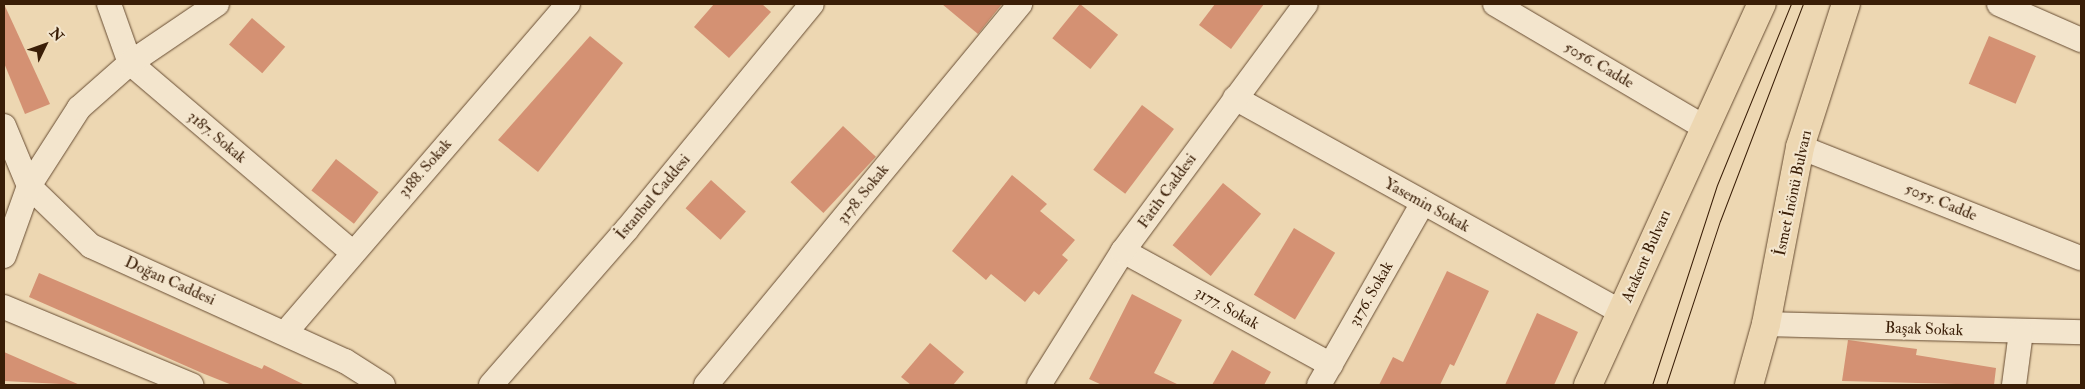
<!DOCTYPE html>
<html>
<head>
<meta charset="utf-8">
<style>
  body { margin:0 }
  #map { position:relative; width:2085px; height:389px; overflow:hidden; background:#edd7b2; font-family:"IM FELL Double Pica",serif }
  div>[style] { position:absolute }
  .building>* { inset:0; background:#d49173; transform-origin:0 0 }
  .roads { filter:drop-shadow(0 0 1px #674c32) drop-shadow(0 0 1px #674c32) }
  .minor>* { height:24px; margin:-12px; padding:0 12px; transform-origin:12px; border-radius:12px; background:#f3e5cd }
  .major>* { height:28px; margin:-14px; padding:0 14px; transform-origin:14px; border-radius:14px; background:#edd7b2 }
  .tram>* { height:1px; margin:-0.5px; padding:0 0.5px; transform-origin:0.5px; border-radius:0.5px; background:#3a1e07 }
  span { translate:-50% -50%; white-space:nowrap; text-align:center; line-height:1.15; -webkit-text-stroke:4.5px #f3e5cd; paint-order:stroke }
  .street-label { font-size:16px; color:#3a1e07 }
  .frame { position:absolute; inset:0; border:5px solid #3a1e07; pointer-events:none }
  .north { position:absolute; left:20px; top:20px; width:50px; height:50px; -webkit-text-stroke:4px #f3e5cd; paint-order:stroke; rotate:48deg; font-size:14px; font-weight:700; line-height:20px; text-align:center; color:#3a1e07 }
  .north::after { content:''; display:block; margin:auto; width:18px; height:22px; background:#3a1e07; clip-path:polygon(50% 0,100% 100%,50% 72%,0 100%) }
</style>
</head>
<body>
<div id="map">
  <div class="building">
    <i style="clip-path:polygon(4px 4px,50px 104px,25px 114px,4px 63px)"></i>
    <i style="clip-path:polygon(714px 4px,762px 4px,771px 12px,729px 58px,694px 27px)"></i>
    <i style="clip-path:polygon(942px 4px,1002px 4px,978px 34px)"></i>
    <i style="left:1080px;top:4px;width:49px;height:44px;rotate:39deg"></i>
    <i style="clip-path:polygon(1215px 4px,1264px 4px,1231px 49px,1199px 25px)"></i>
    <i style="left:252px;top:18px;width:44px;height:35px;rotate:41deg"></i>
    <i style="clip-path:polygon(590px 36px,623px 63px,538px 172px,498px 140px)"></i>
    <i style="left:1989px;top:36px;width:51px;height:52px;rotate:23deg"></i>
    <i style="left:1142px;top:105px;width:40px;height:81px;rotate:37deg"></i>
    <i style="left:843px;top:126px;width:45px;height:77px;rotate:43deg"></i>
    <i style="left:336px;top:159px;width:54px;height:40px;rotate:38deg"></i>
    <i style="clip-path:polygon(1012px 175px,1047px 204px,1040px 211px,1075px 240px,1062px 255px,1068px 260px,1039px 295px,1034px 291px,1025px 302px,991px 274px,986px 280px,952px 251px)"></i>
    <i style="left:711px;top:180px;width:47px;height:38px;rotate:42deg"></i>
    <i style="left:1223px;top:183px;width:49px;height:80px;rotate:39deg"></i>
    <i style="left:1294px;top:228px;width:48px;height:78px;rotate:31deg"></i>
    <i style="clip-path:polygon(1447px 271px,1489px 291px,1454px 366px,1450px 364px,1440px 385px,1379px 385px,1393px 357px,1403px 362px)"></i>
    <i style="clip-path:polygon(39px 273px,262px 369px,264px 365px,305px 385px,232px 385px,202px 373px,29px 297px)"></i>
    <i style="clip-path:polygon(1132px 294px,1182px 320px,1154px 373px,1179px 385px,1102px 385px,1089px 379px)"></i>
    <i style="clip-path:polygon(1537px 313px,1578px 332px,1554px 385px,1505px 385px)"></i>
    <i style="clip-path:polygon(1848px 340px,1917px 349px,1916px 355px,1996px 368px,1994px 385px,1842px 381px)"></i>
    <i style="clip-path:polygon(930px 343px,964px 372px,953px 385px,911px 385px,901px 377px)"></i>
    <i style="clip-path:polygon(1232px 350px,1271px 372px,1264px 385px,1212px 385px)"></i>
    <i style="clip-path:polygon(4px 352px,36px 366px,80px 385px,4px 381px)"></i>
  </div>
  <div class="roads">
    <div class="minor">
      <i style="left:109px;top:4px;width:63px;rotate:70.4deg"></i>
      <i style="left:130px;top:63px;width:292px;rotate:40.4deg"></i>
      <i style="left:1495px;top:4px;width:243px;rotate:30.5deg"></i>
      <i style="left:1999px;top:4px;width:90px;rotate:23.7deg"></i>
      <i style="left:1235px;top:98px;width:441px;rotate:29deg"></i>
      <i style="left:4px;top:126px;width:65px;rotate:67.4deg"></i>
      <i style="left:29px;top:186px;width:86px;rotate:44.1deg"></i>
      <i style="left:91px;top:246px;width:279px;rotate:24.4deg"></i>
      <i style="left:345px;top:361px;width:45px;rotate:32.3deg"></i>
      <i style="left:1800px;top:147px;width:302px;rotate:21.6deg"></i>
      <i style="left:1123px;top:251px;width:237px;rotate:28.7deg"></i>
      <i style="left:4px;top:256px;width:74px;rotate:-70.3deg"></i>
      <i style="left:29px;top:186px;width:93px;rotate:-57.3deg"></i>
      <i style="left:79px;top:108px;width:68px;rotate:-41.4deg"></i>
      <i style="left:130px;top:63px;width:105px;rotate:-34.1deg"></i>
      <i style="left:4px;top:307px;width:203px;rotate:22.6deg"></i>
      <i style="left:1766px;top:324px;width:315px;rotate:1.5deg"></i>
      <i style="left:285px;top:333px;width:434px;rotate:-49.3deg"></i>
      <i style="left:491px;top:385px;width:207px;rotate:-48.9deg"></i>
      <i style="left:627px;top:229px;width:291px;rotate:-50.6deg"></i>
      <i style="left:706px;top:385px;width:494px;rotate:-50.5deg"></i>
      <i style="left:1039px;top:385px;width:158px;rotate:-57.9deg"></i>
      <i style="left:1123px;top:251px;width:307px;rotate:-53.5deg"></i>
      <i style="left:1319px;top:385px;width:210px;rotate:-60.3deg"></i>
      <i style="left:2014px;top:385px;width:53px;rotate:-82.5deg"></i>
    </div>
    <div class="major">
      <i style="left:1588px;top:385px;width:419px;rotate:-65.5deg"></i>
      <i style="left:1749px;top:385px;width:63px;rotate:-74.4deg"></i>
      <i style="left:1766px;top:324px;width:180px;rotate:-79.1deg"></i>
      <i style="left:1800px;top:147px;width:150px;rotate:-72.2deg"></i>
    </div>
  </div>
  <div class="tram">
    <i style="left:1652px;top:385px;width:210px;rotate:-72deg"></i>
    <i style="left:1717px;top:185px;width:196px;rotate:-67.8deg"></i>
    <i style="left:1666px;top:385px;width:173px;rotate:-71.8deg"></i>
    <i style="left:1720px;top:221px;width:232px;rotate:-69.1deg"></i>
  </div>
  <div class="street-label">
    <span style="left:1599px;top:65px;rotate:30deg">5056. Cadde</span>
    <span style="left:217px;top:137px;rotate:40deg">3187. Sokak</span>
    <span style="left:425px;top:168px;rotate:-49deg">3188. Sokak</span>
    <span style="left:1167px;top:191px;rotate:-54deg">Fatih Caddesi</span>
    <span style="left:1793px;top:193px;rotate:-78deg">İsmet İnönü Bulvarı</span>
    <span style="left:863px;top:194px;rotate:-51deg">3178. Sokak</span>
    <span style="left:653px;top:197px;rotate:-50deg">İstanbul Caddesi</span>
    <span style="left:1941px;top:202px;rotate:22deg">5055. Cadde</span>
    <span style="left:1427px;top:205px;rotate:29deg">Yasemin Sokak</span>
    <span style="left:1646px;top:256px;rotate:-66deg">Atakent Bulvarı</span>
    <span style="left:170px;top:281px;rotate:24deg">Doğan Caddesi</span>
    <span style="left:1371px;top:294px;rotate:-60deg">3176. Sokak</span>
    <span style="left:1227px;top:308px;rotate:29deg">3177. Sokak</span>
    <span style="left:1924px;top:329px;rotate:2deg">Başak Sokak</span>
  </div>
  <div class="frame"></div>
  <div class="north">N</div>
</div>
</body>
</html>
